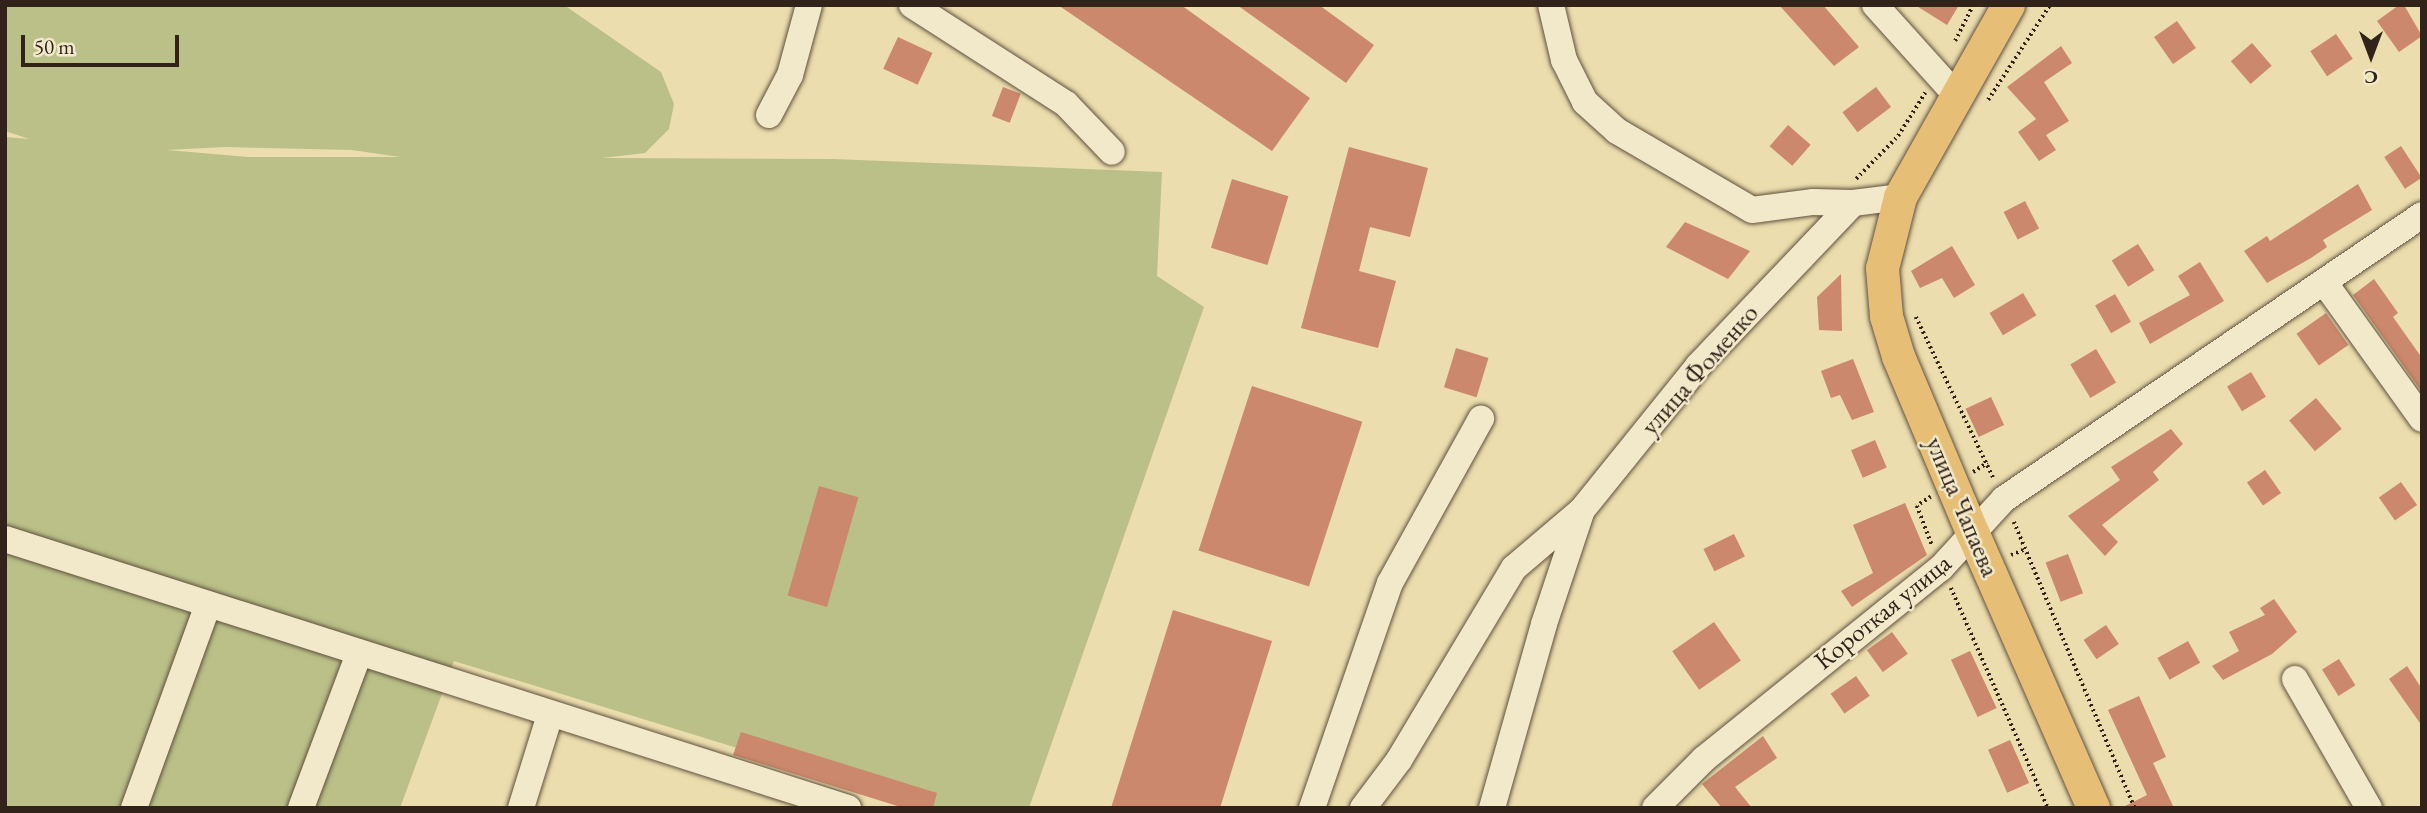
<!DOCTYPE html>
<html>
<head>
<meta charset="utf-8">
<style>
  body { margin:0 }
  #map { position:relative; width:2427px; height:813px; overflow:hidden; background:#ebddad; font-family:"EB Garamond",serif }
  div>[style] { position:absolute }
  .green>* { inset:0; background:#bac088 }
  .building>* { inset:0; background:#cb886d; transform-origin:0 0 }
  .path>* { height:3.5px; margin-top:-1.75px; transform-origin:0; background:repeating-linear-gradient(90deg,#31221a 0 2px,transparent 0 5.5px) }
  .roads { filter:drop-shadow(0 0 2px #60513f) drop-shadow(0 0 2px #60513f) }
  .minor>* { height:26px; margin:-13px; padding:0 13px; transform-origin:13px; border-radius:13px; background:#f2e9ca }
  .major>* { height:33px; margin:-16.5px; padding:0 16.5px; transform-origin:16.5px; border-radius:16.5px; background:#e6be76 }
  span { translate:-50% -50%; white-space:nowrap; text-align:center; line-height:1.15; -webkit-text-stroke:5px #f2e9ca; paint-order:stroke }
  .street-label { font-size:26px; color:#31221a }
  .frame { position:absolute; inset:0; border:7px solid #31221a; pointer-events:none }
  .north { position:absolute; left:2336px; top:21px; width:70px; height:70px; -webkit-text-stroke:5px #f2e9ca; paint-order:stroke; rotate:180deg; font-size:19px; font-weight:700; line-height:28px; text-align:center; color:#31221a }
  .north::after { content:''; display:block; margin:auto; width:24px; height:32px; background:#31221a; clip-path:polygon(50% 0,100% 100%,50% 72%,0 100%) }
  .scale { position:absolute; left:21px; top:35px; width:158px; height:32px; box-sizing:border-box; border:4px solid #31221a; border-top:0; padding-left:9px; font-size:21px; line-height:24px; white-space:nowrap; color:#31221a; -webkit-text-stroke:5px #f2e9ca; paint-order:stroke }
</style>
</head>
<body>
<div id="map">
  <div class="green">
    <i style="clip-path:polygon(evenodd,5px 5px,564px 5px,661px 72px,674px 104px,669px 129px,645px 153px,602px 158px,833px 159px,1162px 172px,1157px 276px,1204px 307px,1029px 808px,933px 808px,454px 661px,400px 808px,5px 808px,5px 137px,29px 139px,5px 131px,5px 5px,225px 147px,352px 150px,400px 157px,248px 157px,167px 150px,225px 147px)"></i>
  </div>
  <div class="building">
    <i style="clip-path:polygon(1058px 5px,1181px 5px,1310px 98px,1272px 151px)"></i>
    <i style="clip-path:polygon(1237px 5px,1319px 5px,1374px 45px,1346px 83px)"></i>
    <i style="clip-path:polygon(1779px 5px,1823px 5px,1859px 47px,1834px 66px)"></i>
    <i style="clip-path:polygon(1915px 5px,1959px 5px,1947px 25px)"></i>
    <i style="clip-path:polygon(2399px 5px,2404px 5px,2422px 36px,2399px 52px,2377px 21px)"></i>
    <i style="left:2177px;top:21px;width:33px;height:28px;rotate:55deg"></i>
    <i style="left:2336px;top:34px;width:30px;height:31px;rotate:56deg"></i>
    <i style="left:898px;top:37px;width:38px;height:35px;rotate:25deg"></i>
    <i style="left:2252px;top:43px;width:30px;height:28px;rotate:49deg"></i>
    <i style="clip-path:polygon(2061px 46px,2072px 63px,2044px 82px,2069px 121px,2046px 135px,2056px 150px,2039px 161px,2018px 132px,2036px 119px,2007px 87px)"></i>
    <i style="left:1003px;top:87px;width:19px;height:31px;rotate:21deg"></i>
    <i style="left:1876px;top:87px;width:25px;height:42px;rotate:53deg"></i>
    <i style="left:1788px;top:125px;width:30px;height:28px;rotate:41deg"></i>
    <i style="left:2401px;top:146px;width:38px;height:20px;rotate:57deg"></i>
    <i style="clip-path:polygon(1349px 147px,1428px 168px,1410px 237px,1370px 227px,1359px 271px,1396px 281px,1378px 348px,1301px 328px)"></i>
    <i style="left:1232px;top:179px;width:59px;height:72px;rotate:17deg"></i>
    <i style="clip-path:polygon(2358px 184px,2372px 210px,2323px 240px,2327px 247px,2311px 258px,2267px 283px,2244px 251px,2267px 236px,2270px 241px)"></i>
    <i style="left:2025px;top:201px;width:31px;height:24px;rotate:63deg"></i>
    <i style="clip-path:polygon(1685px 222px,1750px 251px,1728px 279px,1666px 247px)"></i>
    <i style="left:2138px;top:244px;width:31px;height:31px;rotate:58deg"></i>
    <i style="clip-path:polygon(1952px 246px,1975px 285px,1954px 298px,1942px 278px,1920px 288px,1911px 271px)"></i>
    <i style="clip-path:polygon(2200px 262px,2224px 301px,2150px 344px,2139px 323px,2190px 295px,2178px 276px)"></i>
    <i style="clip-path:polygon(1841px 274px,1842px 331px,1819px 330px,1817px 297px)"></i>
    <i style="clip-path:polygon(2374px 279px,2398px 313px,2393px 317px,2422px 358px,2422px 392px,2353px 295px)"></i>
    <i style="left:2023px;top:293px;width:26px;height:39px;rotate:59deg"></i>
    <i style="left:2115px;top:294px;width:32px;height:23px;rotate:60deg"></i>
    <i style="left:2326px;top:313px;width:39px;height:36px;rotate:55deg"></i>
    <i style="left:1456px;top:348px;width:34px;height:41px;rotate:17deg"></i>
    <i style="left:2096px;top:349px;width:39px;height:30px;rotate:59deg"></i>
    <i style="clip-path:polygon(1853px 359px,1874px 412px,1852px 420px,1840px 395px,1831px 398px,1821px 371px)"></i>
    <i style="left:2251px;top:372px;width:29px;height:28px;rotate:59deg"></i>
    <i style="left:1252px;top:386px;width:116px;height:173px;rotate:18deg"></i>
    <i style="left:1991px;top:397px;width:31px;height:28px;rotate:65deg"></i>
    <i style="left:2316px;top:398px;width:40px;height:35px;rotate:50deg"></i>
    <i style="clip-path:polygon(2171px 429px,2183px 444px,2153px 472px,2159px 480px,2102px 525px,2118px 542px,2105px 556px,2068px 516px,2120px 480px,2111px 467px)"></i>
    <i style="left:1875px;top:440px;width:30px;height:26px;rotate:67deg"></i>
    <i style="left:2265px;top:470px;width:28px;height:22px;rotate:55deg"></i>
    <i style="left:2401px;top:482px;width:28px;height:27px;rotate:55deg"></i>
    <i style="left:819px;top:486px;width:41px;height:114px;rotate:16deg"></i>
    <i style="clip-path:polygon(1905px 503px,1927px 555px,1852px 607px,1841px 591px,1873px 573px,1853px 525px)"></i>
    <i style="left:1734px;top:534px;width:25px;height:34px;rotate:64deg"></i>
    <i style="left:2068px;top:554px;width:42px;height:24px;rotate:69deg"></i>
    <i style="clip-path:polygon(2274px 599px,2297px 632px,2272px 654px,2223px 680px,2212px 666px,2239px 651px,2229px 632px,2265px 615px,2260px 608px)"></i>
    <i style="clip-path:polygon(1173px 610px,1272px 641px,1220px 808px,1111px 808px)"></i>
    <i style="left:1714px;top:622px;width:47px;height:51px;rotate:55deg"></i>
    <i style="left:2106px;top:625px;width:23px;height:27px;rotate:56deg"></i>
    <i style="left:1892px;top:632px;width:27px;height:31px;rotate:54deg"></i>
    <i style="left:2188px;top:641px;width:25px;height:35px;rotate:61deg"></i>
    <i style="left:1970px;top:651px;width:63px;height:21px;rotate:65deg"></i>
    <i style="left:2339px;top:659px;width:31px;height:20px;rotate:58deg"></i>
    <i style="clip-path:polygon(2407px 666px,2422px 689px,2422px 726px,2389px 679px)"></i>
    <i style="left:1856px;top:676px;width:24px;height:31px;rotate:55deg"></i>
    <i style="clip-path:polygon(2139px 696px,2166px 757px,2153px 763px,2174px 808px,2121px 808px,2147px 795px,2108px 710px)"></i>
    <i style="clip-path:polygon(741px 732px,937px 793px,933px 808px,904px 808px,733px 755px)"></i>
    <i style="clip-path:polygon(1763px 736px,1777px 758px,1735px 787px,1752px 808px,1722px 808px,1702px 784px)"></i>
    <i style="left:2010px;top:740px;width:47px;height:24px;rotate:66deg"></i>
  </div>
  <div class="path">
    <i style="left:1955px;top:41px;width:40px;rotate:-63.4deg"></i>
    <i style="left:1988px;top:100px;width:113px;rotate:-56.9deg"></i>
    <i style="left:1856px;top:179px;width:60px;rotate:-45.7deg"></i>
    <i style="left:1898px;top:136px;width:51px;rotate:-57.9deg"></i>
    <i style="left:1916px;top:317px;width:178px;rotate:64.3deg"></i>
    <i style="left:1973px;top:472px;width:17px;rotate:-33deg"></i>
    <i style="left:1931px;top:497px;width:17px;rotate:147deg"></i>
    <i style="left:1917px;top:506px;width:42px;rotate:69deg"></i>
    <i style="left:2014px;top:522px;width:311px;rotate:67.1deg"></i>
    <i style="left:2011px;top:555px;width:15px;rotate:-23deg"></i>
    <i style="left:1951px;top:588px;width:240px;rotate:66.2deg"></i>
  </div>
  <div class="roads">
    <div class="minor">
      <i style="left:912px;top:5px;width:183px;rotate:32.7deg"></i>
      <i style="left:1066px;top:104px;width:66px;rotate:46.2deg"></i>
      <i style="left:1551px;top:5px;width:57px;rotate:76.7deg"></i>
      <i style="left:1564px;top:60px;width:47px;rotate:63.4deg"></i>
      <i style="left:1585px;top:102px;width:43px;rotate:42.2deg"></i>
      <i style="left:1617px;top:131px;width:156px;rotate:30.3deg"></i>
      <i style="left:1752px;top:210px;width:62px;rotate:-7.5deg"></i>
      <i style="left:1813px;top:202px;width:40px;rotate:1.4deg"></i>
      <i style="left:1875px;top:5px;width:122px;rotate:48deg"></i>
      <i style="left:769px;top:115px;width:45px;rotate:-62.3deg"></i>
      <i style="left:790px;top:75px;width:73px;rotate:-74.8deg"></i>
      <i style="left:2324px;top:282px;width:168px;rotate:54.4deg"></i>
      <i style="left:5px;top:539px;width:885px;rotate:17.7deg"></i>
      <i style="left:2295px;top:679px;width:149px;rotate:60.2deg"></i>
      <i style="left:134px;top:808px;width:216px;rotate:-70deg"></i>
      <i style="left:301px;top:808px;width:165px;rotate:-69.4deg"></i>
      <i style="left:521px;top:808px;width:97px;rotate:-72.7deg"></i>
      <i style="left:1312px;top:808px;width:238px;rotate:-70.9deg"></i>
      <i style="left:1390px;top:583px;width:188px;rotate:-61deg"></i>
      <i style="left:1363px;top:808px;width:60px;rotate:-53.1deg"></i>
      <i style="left:1399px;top:760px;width:224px;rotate:-59.1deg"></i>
      <i style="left:1514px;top:568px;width:88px;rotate:-40.4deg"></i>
      <i style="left:1492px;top:808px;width:191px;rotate:-74.2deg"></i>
      <i style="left:1544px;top:624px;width:120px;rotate:-71.6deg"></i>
      <i style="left:1582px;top:510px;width:185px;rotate:-51.1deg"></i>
      <i style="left:1698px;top:366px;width:225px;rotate:-46.4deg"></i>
      <i style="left:1853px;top:203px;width:47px;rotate:-7.3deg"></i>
      <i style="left:1655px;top:808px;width:69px;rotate:-45deg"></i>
      <i style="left:1704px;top:759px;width:304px;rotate:-38.9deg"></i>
      <i style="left:1941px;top:568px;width:93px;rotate:-47.6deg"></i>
      <i style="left:2004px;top:499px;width:505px;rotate:-34.19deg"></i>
    </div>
    <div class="major">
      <i style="left:2008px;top:5px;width:220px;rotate:119.4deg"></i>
      <i style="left:1900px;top:197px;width:73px;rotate:104.2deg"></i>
      <i style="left:1882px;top:268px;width:48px;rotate:85.2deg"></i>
      <i style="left:1886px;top:316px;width:42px;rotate:73.3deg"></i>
      <i style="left:1898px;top:356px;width:193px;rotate:67.2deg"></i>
      <i style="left:1973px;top:534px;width:299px;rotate:66.3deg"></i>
    </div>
  </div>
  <div class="street-label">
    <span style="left:1700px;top:370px;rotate:-49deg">улица Фоменко</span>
    <span style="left:1962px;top:507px;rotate:67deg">улица Чапаева</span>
    <span style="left:1883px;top:612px;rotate:-39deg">Короткая улица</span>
  </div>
  <div class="frame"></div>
  <div class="north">С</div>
  <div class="scale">50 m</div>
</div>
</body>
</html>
